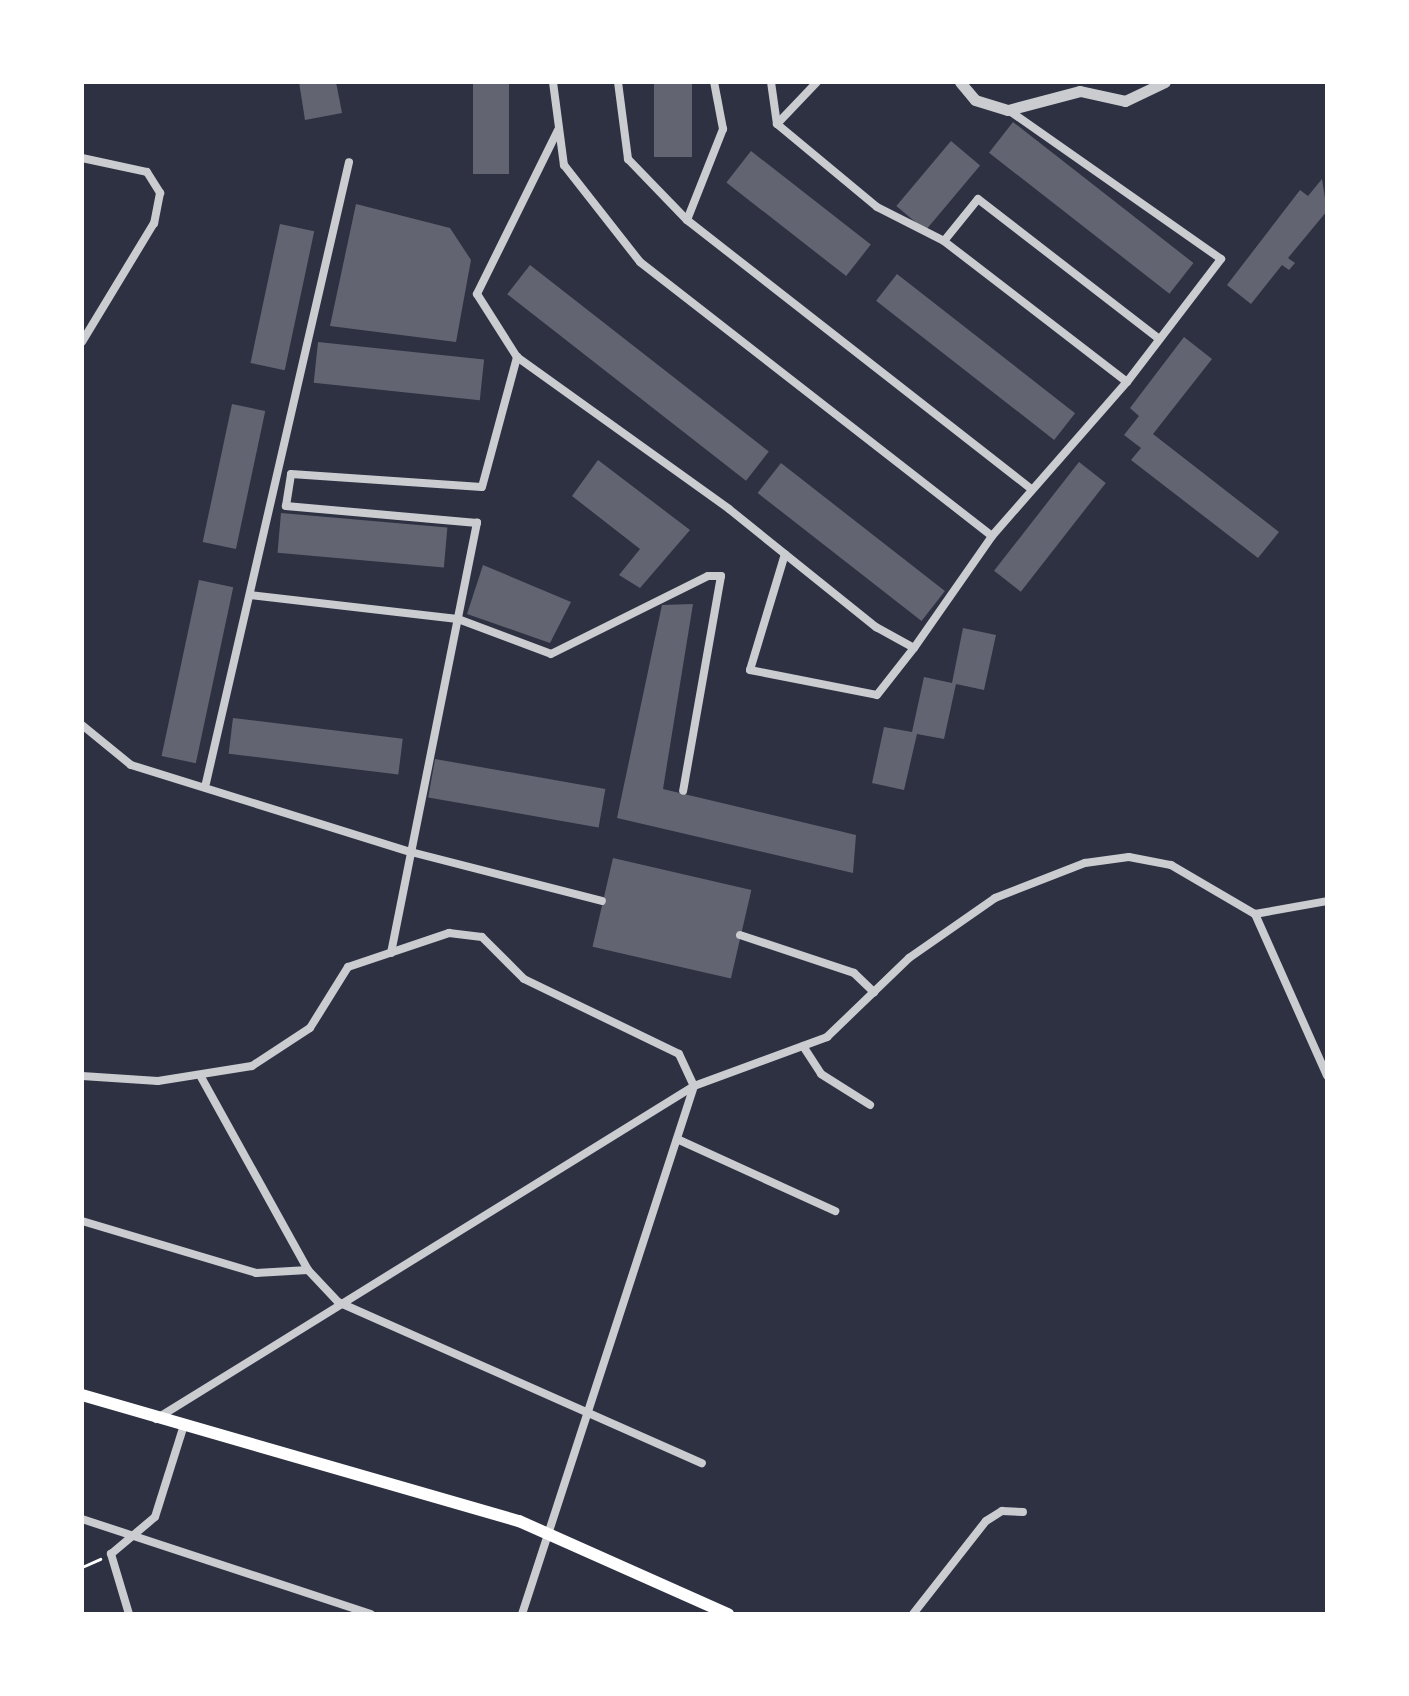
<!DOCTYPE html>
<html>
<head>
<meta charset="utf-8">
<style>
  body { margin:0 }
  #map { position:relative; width:1409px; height:1696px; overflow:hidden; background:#2d3142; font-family:"PT Sans",sans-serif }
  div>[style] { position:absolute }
  .building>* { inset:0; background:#626471; transform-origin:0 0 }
  .path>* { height:3px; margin:-1.5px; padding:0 1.5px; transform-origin:1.5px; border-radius:1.5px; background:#fff }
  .minor>* { height:8px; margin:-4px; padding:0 4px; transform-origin:4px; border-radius:4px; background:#caccd0 }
  .tertiary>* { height:11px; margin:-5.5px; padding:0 5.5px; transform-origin:5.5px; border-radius:5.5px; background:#caccd0 }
  .secondary>* { height:12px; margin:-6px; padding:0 6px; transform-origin:6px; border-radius:6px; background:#fff }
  span { translate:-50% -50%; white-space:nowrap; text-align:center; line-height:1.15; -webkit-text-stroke:8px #fff; paint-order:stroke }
  .frame { position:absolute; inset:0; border:84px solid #fff; pointer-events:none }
</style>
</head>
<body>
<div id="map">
  <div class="building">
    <i style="clip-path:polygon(299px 82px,336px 82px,342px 113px,305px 120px)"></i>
    <i style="left:473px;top:82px;width:36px;height:92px"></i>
    <i style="left:654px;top:82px;width:38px;height:75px"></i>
    <i style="left:1013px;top:122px;width:229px;height:39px;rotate:38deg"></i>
    <i style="left:951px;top:141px;width:38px;height:85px;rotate:40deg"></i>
    <i style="left:751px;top:151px;width:152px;height:40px;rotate:38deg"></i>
    <i style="clip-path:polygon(1322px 179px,1327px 211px,1288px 258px,1295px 263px,1289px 270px,1282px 265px,1251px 304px,1227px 285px,1300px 190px,1308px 196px)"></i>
    <i style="clip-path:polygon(356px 204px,450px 228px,471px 260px,456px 342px,330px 326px)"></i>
    <i style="left:280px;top:224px;width:35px;height:142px;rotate:12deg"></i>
    <i style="left:530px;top:265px;width:303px;height:37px;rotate:38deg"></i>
    <i style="left:897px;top:274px;width:226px;height:34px;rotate:38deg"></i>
    <i style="clip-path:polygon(1184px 337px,1212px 359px,1153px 434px,1279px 532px,1258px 558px,1131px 460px,1141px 448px,1124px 435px,1139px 416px,1130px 408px)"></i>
    <i style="left:318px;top:342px;width:167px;height:41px;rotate:6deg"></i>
    <i style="left:232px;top:404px;width:34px;height:141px;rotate:12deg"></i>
    <i style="clip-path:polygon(598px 460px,690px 530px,640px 588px,619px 575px,640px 549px,572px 496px)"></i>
    <i style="left:1079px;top:462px;width:34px;height:138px;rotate:38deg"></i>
    <i style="left:781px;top:463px;width:208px;height:38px;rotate:38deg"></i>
    <i style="left:281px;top:513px;width:167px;height:40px;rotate:5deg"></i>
    <i style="clip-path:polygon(483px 565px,571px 602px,550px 643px,467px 614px)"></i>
    <i style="left:199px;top:580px;width:35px;height:180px;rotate:12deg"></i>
    <i style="clip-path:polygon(693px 604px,663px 789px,856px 835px,853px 873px,617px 818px,662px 605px)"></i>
    <i style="clip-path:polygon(963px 628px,996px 635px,984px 690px,956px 684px,944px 739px,917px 734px,904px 790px,872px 783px,884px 727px,912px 732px,924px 677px,952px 683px)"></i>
    <i style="left:233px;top:718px;width:171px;height:36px;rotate:7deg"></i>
    <i style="left:435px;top:759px;width:173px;height:39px;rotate:10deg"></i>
    <i style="left:613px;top:858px;width:142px;height:91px;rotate:13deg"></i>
  </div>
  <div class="path">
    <i style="left:82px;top:1567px;width:20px;rotate:-24deg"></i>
  </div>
  <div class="minor">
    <i style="left:553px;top:82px;width:84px;rotate:82.5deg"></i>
    <i style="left:564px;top:165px;width:123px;rotate:51.9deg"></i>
    <i style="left:640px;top:262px;width:446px;rotate:37.9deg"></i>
    <i style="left:618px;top:82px;width:78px;rotate:82.6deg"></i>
    <i style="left:628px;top:159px;width:85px;rotate:46deg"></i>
    <i style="left:687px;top:220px;width:437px;rotate:38deg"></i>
    <i style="left:771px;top:82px;width:42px;rotate:81.9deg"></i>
    <i style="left:817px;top:82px;width:58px;rotate:133.6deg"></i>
    <i style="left:777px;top:124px;width:130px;rotate:39.7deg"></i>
    <i style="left:877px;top:207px;width:75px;rotate:26.9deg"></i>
    <i style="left:558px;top:130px;width:183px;rotate:116.3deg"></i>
    <i style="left:477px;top:294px;width:75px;rotate:57.6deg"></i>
    <i style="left:517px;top:357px;width:261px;rotate:35.6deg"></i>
    <i style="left:729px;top:509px;width:189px;rotate:38.8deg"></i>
    <i style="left:876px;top:627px;width:43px;rotate:28.9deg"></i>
    <i style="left:914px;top:648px;width:136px;rotate:-55.1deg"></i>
    <i style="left:992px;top:536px;width:205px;rotate:-48.8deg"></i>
    <i style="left:1127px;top:382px;width:155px;rotate:-52.6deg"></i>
    <i style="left:1221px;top:259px;width:260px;rotate:-145deg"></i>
    <i style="left:82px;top:158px;width:66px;rotate:12.2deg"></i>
    <i style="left:147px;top:172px;width:25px;rotate:58deg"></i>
    <i style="left:160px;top:193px;width:31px;rotate:101deg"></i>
    <i style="left:154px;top:223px;width:139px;rotate:121.2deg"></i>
    <i style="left:687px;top:220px;width:98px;rotate:-68.4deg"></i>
    <i style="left:723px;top:129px;width:48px;rotate:-100.8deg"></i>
    <i style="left:1127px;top:382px;width:231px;rotate:-142.4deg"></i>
    <i style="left:944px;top:241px;width:54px;rotate:-51deg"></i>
    <i style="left:978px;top:199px;width:229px;rotate:37.7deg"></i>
    <i style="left:785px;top:554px;width:121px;rotate:106.8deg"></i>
    <i style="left:750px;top:670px;width:129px;rotate:11.1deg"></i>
    <i style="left:877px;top:695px;width:60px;rotate:-51.8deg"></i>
    <i style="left:250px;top:595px;width:209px;rotate:6.6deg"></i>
    <i style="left:458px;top:619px;width:99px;rotate:20.6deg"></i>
    <i style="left:551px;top:654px;width:175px;rotate:-26.4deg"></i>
    <i style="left:708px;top:576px;width:13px"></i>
    <i style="left:721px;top:576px;width:218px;rotate:100deg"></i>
    <i style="left:82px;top:725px;width:63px;rotate:39.2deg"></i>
    <i style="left:131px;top:765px;width:293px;rotate:17.3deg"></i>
    <i style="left:411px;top:852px;width:197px;rotate:14.4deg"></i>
    <i style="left:206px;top:783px;width:637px;rotate:-77.03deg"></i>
    <i style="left:1255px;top:914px;width:73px;rotate:-10.2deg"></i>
    <i style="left:740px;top:935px;width:120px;rotate:18.4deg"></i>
    <i style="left:854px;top:973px;width:28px;rotate:44deg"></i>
    <i style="left:391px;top:953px;width:439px;rotate:-78.7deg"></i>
    <i style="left:477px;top:523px;width:192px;rotate:-174.9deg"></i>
    <i style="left:286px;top:506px;width:32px;rotate:-81deg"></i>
    <i style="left:291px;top:474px;width:191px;rotate:3.9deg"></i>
    <i style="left:482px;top:487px;width:135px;rotate:-74.9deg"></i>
    <i style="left:803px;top:1046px;width:33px;rotate:57deg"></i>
    <i style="left:821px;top:1074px;width:58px;rotate:32.3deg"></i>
    <i style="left:82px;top:1076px;width:76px;rotate:3.8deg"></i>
    <i style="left:158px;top:1081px;width:95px;rotate:-9.1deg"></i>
    <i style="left:252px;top:1066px;width:69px;rotate:-33.2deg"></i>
    <i style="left:310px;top:1028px;width:72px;rotate:-58.1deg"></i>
    <i style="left:348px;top:967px;width:107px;rotate:-18.6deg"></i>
    <i style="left:449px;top:933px;width:33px;rotate:7deg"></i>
    <i style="left:482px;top:937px;width:59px;rotate:45deg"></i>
    <i style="left:524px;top:979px;width:172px;rotate:25.8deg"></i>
    <i style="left:679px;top:1054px;width:35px;rotate:65deg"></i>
    <i style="left:694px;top:1086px;width:555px;rotate:108.04deg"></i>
    <i style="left:201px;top:1077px;width:221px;rotate:61deg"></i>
    <i style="left:308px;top:1270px;width:44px;rotate:46.8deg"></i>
    <i style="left:338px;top:1302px;width:398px;rotate:23.9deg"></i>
    <i style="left:677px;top:1139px;width:174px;rotate:24.5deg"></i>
    <i style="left:82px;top:1221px;width:182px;rotate:16.6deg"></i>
    <i style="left:256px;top:1273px;width:52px;rotate:-3.3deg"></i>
    <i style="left:156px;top:1419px;width:633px;rotate:-31.76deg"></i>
    <i style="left:694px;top:1086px;width:142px;rotate:-20.2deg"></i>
    <i style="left:827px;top:1037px;width:114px;rotate:-43.9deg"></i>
    <i style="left:909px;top:958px;width:105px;rotate:-34.9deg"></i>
    <i style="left:995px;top:898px;width:97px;rotate:-21.3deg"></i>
    <i style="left:1085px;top:863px;width:44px;rotate:-7.8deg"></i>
    <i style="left:1129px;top:857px;width:43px;rotate:10.8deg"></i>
    <i style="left:1171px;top:865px;width:97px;rotate:30.3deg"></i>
    <i style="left:1255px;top:914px;width:177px;rotate:66deg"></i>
    <i style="left:82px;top:1519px;width:304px;rotate:18.2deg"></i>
    <i style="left:129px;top:1614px;width:63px;rotate:-106.7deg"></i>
    <i style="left:111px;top:1554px;width:57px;rotate:-40.1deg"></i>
    <i style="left:155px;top:1517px;width:93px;rotate:-72.5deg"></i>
    <i style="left:913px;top:1614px;width:118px;rotate:-51.9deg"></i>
    <i style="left:986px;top:1521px;width:19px;rotate:-32deg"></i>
    <i style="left:1002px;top:1511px;width:21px;rotate:3deg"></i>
  </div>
  <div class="tertiary">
    <i style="left:960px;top:82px;width:23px;rotate:50deg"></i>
    <i style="left:975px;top:100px;width:34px;rotate:17deg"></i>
    <i style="left:1008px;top:110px;width:74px;rotate:-14.8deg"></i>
    <i style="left:1080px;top:91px;width:46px;rotate:12.5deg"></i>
    <i style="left:1125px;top:101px;width:44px;rotate:-25.4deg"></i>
  </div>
  <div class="secondary">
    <i style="left:82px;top:1395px;width:455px;rotate:16.1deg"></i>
    <i style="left:519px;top:1521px;width:229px;rotate:24deg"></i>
  </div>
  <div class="frame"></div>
</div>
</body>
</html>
